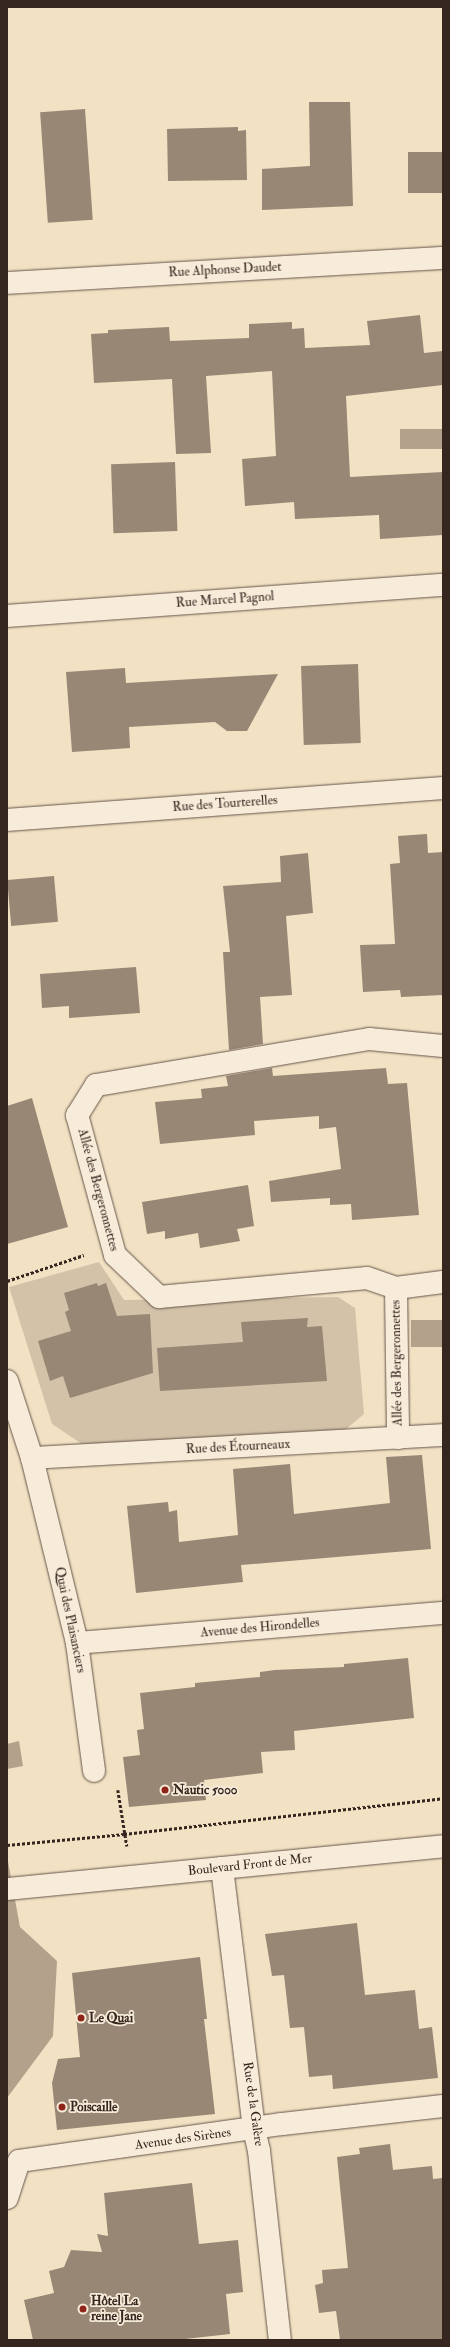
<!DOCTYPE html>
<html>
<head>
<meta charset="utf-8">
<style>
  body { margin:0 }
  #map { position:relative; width:450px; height:2347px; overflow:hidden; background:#f3e1c4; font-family:"IM FELL Double Pica",serif }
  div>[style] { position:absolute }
  .green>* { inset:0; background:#d3c1a8 }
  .water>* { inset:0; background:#b3a18c; transform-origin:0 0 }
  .building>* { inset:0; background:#988775; transform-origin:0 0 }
  .path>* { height:2.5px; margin-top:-1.25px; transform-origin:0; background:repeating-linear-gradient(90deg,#362620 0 3px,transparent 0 5px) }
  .roads { filter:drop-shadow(0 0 1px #655549) drop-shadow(0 0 1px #655549) }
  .minor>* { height:22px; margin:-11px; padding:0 11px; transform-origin:11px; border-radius:11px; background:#f7ecd9 }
  .tertiary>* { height:22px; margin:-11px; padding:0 11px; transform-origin:11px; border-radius:11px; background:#f7ecd9 }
  .dots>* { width:11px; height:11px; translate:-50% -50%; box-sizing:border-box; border:2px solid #f7ecd9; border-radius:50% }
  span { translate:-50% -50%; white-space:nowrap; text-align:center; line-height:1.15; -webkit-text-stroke:3.5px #f7ecd9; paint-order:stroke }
  .street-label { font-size:13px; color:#362620 }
  .poi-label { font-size:13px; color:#362620; font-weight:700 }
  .left { translate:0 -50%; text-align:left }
  .frame { position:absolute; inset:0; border:8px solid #362620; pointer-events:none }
</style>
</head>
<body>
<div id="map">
  <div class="green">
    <i style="clip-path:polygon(99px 1262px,124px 1300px,338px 1297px,355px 1308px,364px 1414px,345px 1430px,85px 1446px,52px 1424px,9px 1287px)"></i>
  </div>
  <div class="water">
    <i style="left:443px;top:429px;width:20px;height:43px;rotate:90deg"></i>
    <i style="left:443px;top:1320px;width:27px;height:32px;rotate:90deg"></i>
    <i style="clip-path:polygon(19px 1741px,23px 1766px,7px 1769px,7px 1744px)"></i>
    <i style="clip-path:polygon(7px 1856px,20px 1927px,57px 1961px,53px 2036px,7px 2098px)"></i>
  </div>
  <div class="building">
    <i style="clip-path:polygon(309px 102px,350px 102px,353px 206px,262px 210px,262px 169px,310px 166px)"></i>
    <i style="left:85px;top:109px;width:111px;height:45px;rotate:86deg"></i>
    <i style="clip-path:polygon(238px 127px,238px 131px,246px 130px,247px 180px,168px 181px,167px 129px)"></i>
    <i style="left:408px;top:152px;width:35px;height:41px"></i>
    <i style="clip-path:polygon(420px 315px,424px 353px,443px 351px,443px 385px,346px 396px,350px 477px,443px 472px,443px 535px,380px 539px,379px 515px,295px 519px,294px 502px,245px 506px,242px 459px,276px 456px,272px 371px,206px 376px,211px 453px,176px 454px,172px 379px,94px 383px,91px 334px,108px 333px,108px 330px,169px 327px,170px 341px,249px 338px,249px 324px,292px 322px,292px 329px,304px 328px,305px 348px,370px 345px,367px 321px)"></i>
    <i style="left:175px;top:462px;width:69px;height:64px;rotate:88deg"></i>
    <i style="left:358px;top:664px;width:79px;height:57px;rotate:88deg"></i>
    <i style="clip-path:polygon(125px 668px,126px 683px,278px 674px,247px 731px,227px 731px,215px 722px,129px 727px,130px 748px,72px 752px,66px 672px)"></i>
    <i style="clip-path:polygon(427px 834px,428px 853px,443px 852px,443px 995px,401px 997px,400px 990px,363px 992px,360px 945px,395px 944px,390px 864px,400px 863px,398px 836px)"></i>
    <i style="clip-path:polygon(308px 853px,313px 913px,286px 916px,292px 995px,260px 997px,263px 1044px,229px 1050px,223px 952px,230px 952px,223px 886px,281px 882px,280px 856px)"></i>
    <i style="left:54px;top:876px;width:46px;height:47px;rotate:85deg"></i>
    <i style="clip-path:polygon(136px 967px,140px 1013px,69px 1018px,69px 1006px,42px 1008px,40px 974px)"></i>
    <i style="clip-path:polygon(272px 1068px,273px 1076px,386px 1068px,388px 1084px,407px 1083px,419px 1215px,352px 1220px,351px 1204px,330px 1205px,330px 1198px,271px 1202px,269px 1181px,341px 1169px,336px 1127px,319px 1129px,319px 1116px,254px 1121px,255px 1135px,160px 1144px,155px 1102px,202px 1098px,201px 1089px,228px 1086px,226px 1076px)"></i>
    <i style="clip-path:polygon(32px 1098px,68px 1227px,7px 1244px,7px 1106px)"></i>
    <i style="clip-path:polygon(248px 1185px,254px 1226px,237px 1229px,240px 1241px,200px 1248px,198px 1233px,165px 1239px,165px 1231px,147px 1234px,142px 1202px)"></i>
    <i style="clip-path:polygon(97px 1283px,98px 1286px,106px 1283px,117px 1316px,150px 1314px,153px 1373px,70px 1398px,63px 1376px,50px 1381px,38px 1341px,71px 1331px,65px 1312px,69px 1310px,64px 1293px)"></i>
    <i style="clip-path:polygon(308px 1318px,307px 1327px,322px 1326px,327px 1381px,160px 1391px,157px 1348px,243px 1342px,241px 1322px)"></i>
    <i style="clip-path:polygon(422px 1455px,431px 1549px,241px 1565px,243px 1582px,136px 1593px,127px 1506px,168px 1502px,169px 1512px,177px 1510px,179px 1542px,238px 1535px,233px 1469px,290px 1464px,294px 1514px,390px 1503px,386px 1457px)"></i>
    <i style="clip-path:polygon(408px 1658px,414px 1718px,294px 1731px,295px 1750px,261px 1752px,263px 1773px,204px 1780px,206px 1800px,129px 1807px,123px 1757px,140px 1755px,137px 1730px,144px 1729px,140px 1693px,195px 1687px,195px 1683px,260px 1677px,260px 1672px,275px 1670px,344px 1667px,344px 1664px)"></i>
    <i style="clip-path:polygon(357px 1923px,365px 1995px,415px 1990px,419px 2029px,432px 2027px,438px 2078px,333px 2089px,332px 2075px,309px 2077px,304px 2027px,290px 2028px,284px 1975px,272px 1976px,265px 1934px)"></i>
    <i style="clip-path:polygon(200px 1957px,207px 2019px,204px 2019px,215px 2114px,57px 2130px,52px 2083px,58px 2059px,80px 2057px,72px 1973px)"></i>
    <i style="clip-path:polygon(390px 2144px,393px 2170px,432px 2166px,433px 2179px,443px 2178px,443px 2340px,340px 2340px,336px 2311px,319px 2313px,315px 2285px,323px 2283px,322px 2270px,348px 2268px,337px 2157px,360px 2154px,359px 2148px)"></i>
    <i style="clip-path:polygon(192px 2183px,199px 2244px,238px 2240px,243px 2292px,226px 2294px,230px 2334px,176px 2340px,33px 2340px,24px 2300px,54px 2293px,49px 2271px,64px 2267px,71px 2250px,102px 2252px,97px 2234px,108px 2236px,104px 2193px)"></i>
  </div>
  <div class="path">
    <i style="left:7px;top:1281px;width:81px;rotate:-18.7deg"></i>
    <i style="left:118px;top:1790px;width:57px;rotate:80.9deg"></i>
    <i style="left:7px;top:1845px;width:118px;rotate:-5.4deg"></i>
    <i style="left:124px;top:1834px;width:321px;rotate:-6.4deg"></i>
  </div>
  <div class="roads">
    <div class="minor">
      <i style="left:7px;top:283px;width:437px;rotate:-3.3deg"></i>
      <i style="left:7px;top:616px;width:437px;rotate:-4.1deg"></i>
      <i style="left:7px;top:820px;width:437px;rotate:-4.2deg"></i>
      <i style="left:443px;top:1046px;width:74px;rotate:-174.6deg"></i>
      <i style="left:369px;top:1039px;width:277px;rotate:170.4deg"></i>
      <i style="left:96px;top:1085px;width:36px;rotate:122deg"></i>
      <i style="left:77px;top:1115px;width:145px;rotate:74.8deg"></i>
      <i style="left:115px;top:1255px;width:61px;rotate:43.7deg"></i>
      <i style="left:159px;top:1297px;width:209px;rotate:-5.2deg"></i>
      <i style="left:367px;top:1278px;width:31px;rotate:19deg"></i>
      <i style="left:396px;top:1288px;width:47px;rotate:-7.3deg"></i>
      <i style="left:396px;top:1288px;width:150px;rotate:89.2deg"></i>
      <i style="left:7px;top:1381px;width:81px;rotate:72deg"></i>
      <i style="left:32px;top:1458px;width:190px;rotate:76.3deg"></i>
      <i style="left:77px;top:1643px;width:129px;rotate:82.4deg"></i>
      <i style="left:32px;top:1458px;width:412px;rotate:-3.2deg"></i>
      <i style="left:77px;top:1643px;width:367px;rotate:-4.7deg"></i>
      <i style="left:222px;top:1868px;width:263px;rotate:83deg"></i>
      <i style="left:254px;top:2129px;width:23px;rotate:77deg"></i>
      <i style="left:259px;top:2151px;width:190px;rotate:83.7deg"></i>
      <i style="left:7px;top:2198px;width:39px;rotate:-72deg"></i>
      <i style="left:19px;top:2161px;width:266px;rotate:-8deg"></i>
      <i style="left:282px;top:2124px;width:162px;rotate:-6.4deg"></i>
    </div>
    <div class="tertiary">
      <i style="left:7px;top:1889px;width:438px;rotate:-5.6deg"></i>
    </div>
  </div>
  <div class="dots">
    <i style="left:165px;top:1790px;background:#8f2418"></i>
    <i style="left:81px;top:2018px;background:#8f2418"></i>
    <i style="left:62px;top:2107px;background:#8f2418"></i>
    <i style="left:83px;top:2309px;background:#8f2418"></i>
  </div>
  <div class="street-label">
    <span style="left:225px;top:270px;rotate:-3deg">Rue Alphonse Daudet</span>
    <span style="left:225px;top:600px;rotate:-4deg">Rue Marcel Pagnol</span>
    <span style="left:225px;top:804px;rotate:-4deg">Rue des Tourterelles</span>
    <span style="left:98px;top:1190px;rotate:75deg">Allée des Bergeronnettes</span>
    <span style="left:397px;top:1363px;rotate:-91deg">Allée des Bergeronnettes</span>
    <span style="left:238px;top:1447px;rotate:-3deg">Rue des Étourneaux</span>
    <span style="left:70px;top:1620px;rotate:78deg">Quai des Plaisanciers</span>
    <span style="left:260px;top:1628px;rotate:-5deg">Avenue des Hirondelles</span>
    <span style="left:250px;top:1865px;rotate:-6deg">Boulevard Front de Mer</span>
    <span style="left:253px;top:2104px;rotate:82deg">Rue de la Galère</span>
    <span style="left:183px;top:2139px;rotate:-8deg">Avenue des Sirènes</span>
  </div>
  <div class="poi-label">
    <span class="left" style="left:173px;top:1790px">Nautic 5000</span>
    <span class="left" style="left:89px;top:2018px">Le Quai</span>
    <span class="left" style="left:70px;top:2107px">Poiscaille</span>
    <span class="left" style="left:91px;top:2309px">Hôtel La<br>reine Jane</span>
  </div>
  <div class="frame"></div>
</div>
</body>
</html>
